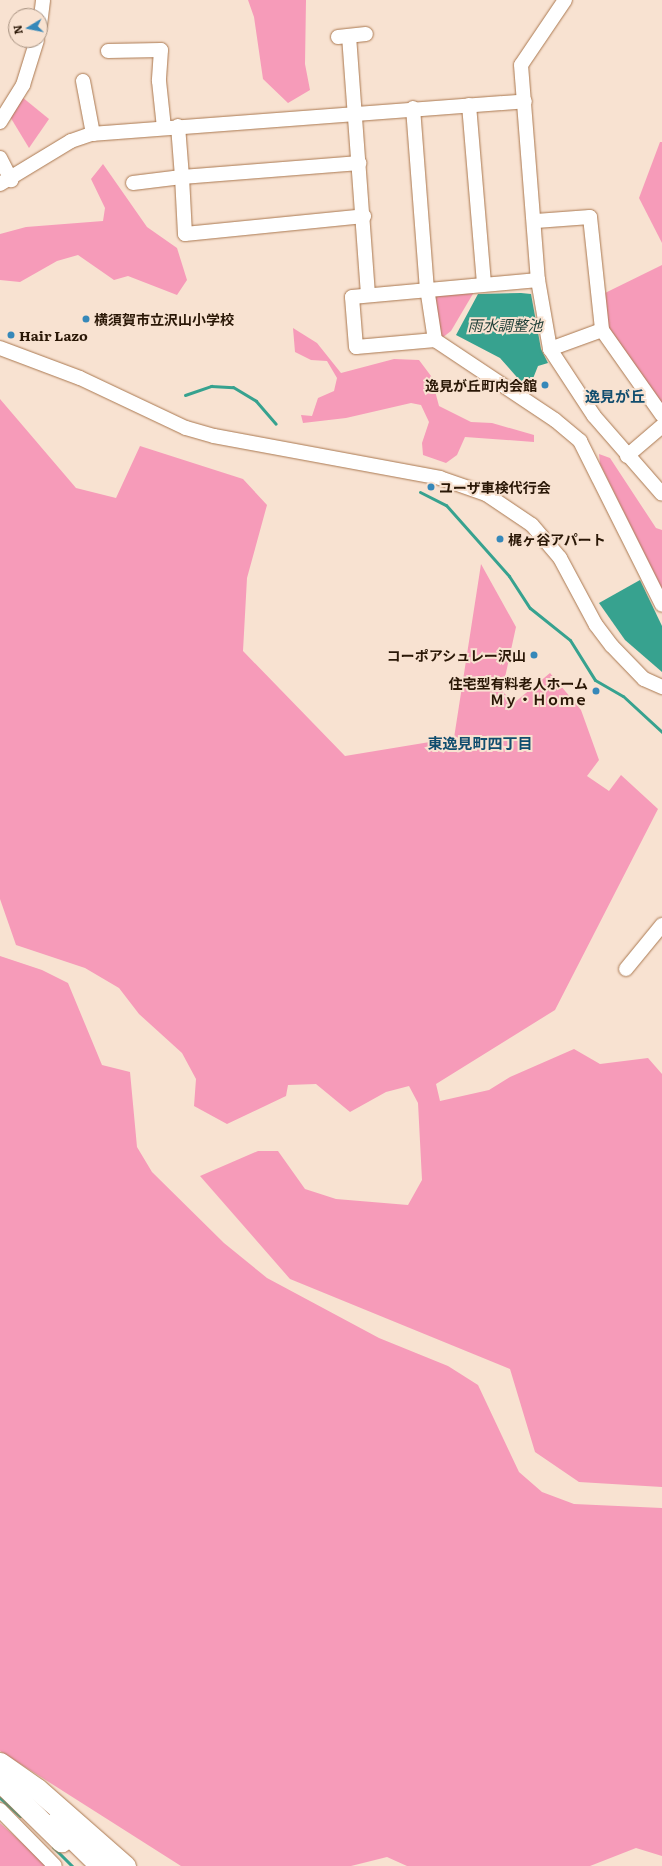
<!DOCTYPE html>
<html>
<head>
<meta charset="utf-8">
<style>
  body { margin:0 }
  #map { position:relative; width:662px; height:1866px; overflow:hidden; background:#f8e2d1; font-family:Literata,"Noto Sans JP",serif }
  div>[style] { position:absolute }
  .green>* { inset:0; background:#f69bb9 }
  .water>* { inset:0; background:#37a28f }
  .stream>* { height:3px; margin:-1.5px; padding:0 1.5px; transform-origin:1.5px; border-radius:1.5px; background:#37a28f }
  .roads { filter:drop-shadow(0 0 1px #aa7850) drop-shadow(0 0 1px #aa7850) }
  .minor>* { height:14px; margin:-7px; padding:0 7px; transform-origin:7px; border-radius:7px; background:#fff }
  .highway>* { height:21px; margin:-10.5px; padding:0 10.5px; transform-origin:10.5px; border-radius:10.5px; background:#fff }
  .dots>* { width:11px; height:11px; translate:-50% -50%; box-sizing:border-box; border:2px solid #f8e2d1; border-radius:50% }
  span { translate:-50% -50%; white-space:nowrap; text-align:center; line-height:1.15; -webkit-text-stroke:4px #f8e2d1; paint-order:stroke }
  .poi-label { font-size:14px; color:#2a1706; font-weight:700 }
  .left { translate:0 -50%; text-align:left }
  .right { translate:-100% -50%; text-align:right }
  .water-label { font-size:15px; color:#1e3e37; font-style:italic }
  .neighbourhood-label { font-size:15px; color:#114d6e; font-weight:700 }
  .north { position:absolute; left:8px; top:8px; width:40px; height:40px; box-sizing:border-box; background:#f8e2d1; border:1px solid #a69180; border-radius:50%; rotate:260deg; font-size:11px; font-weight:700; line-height:16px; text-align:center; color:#2a1706 }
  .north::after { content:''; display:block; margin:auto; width:14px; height:18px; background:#3688b9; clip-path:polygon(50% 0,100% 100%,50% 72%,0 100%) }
</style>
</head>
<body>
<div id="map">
  <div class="green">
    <i style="clip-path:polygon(248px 0,306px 0,305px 64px,310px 90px,288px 103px,263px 79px,254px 17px)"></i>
    <i style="clip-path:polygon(22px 97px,49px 119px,29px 148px,9px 115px)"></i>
    <i style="clip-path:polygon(660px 142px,662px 142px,662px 243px,639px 198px)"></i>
    <i style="clip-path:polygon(103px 164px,147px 227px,177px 248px,187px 280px,177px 295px,128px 276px,114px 280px,78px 255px,57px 261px,20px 282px,0 280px,0 234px,26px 227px,103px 221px,105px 208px,91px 179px)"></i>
    <i style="clip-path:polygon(662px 265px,662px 408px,606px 328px,605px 293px)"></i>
    <i style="clip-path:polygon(474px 292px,451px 331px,442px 338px,432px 293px)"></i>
    <i style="clip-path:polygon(293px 328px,317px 343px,341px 373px,394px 359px,419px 360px,431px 376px,439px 406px,471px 422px,492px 423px,534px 435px,534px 442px,465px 437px,457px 455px,446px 463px,423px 455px,422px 443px,429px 422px,421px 405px,411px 403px,346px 418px,303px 423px,301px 415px,312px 416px,318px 398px,334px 391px,337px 378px,327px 361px,311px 360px,295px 352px)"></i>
    <i style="clip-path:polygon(0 399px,76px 488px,116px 498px,140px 446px,243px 479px,267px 505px,247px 578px,243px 651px,345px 756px,454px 738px,481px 564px,516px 627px,502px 691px,514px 703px,550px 673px,581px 710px,599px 760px,587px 776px,609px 791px,621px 775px,658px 809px,555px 1010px,436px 1084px,440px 1101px,489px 1090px,510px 1077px,574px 1049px,600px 1064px,648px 1058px,662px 1074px,662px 1487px,579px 1482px,535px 1452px,510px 1369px,290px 1279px,200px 1176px,258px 1151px,278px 1151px,305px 1189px,336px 1199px,408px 1205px,422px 1180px,418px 1103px,409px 1086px,386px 1092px,350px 1112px,316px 1084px,288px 1085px,286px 1096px,227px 1124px,194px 1106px,196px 1079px,182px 1053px,139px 1014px,119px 988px,85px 968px,16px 945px,0 899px)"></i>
    <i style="clip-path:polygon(599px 454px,610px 458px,656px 528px,662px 530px,662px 589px,600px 464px)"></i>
    <i style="clip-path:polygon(0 956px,42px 970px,68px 983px,102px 1065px,130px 1072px,137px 1147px,152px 1172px,224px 1243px,267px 1278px,379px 1338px,448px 1366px,478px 1385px,519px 1472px,542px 1492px,574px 1504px,662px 1508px,662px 1856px,636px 1848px,590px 1866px,407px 1866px,387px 1857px,351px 1866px,181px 1866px,0 1751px)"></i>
    <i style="clip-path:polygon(0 1823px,48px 1866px,0 1866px)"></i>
  </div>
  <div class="water">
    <i style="clip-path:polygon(521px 293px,531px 294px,541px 349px,548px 363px,538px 366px,530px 386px,522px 383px,500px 358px,456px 335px,478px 294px)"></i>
    <i style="clip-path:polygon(640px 580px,662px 626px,662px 672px,625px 640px,599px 603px)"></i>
  </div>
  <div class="stream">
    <i style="left:185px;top:395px;width:28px;rotate:-19deg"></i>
    <i style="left:211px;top:386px;width:22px;rotate:3deg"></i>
    <i style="left:233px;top:387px;width:27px;rotate:31deg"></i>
    <i style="left:256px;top:401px;width:30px;rotate:49deg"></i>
    <i style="left:420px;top:492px;width:29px;rotate:27deg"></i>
    <i style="left:446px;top:505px;width:95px;rotate:48.4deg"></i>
    <i style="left:509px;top:576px;width:38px;rotate:57deg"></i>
    <i style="left:530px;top:608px;width:51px;rotate:38.7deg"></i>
    <i style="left:570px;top:640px;width:47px;rotate:58deg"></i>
    <i style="left:595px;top:680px;width:32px;rotate:30deg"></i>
    <i style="left:623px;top:696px;width:53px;rotate:42.7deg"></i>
    <i style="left:0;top:1798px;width:27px;rotate:42deg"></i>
    <i style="left:53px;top:1847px;width:27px;rotate:45deg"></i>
  </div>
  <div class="roads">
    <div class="minor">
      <i style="left:565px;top:0;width:78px;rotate:124.1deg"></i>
      <i style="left:521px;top:65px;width:216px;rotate:85.5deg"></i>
      <i style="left:538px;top:280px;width:70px;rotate:80.1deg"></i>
      <i style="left:550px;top:349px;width:80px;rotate:56.7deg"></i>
      <i style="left:594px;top:416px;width:103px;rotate:48.9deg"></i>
      <i style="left:40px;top:25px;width:25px;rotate:-83deg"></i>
      <i style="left:349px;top:36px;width:259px;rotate:85.8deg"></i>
      <i style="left:338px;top:37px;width:28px;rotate:-6deg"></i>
      <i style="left:108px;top:51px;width:53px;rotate:-1.1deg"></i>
      <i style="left:161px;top:50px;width:31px;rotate:94deg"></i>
      <i style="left:159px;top:81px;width:47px;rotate:83.9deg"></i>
      <i style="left:83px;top:81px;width:54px;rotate:79.3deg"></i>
      <i style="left:469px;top:105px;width:180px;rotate:85.2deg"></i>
      <i style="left:413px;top:108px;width:181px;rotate:85.6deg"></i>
      <i style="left:427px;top:288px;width:53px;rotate:81.3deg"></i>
      <i style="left:435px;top:340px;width:144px;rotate:33.7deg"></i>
      <i style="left:555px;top:420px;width:33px;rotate:40deg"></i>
      <i style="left:580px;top:441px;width:183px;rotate:63.4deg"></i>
      <i style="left:0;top:122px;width:44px;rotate:-58.1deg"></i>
      <i style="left:23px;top:85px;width:47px;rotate:-72.7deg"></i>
      <i style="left:178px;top:126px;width:51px;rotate:85.5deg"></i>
      <i style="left:182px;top:177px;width:178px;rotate:-4.5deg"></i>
      <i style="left:0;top:158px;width:25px;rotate:63deg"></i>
      <i style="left:133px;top:183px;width:49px;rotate:-7deg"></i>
      <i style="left:182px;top:177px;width:57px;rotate:87deg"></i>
      <i style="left:185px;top:234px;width:180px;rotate:-5.7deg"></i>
      <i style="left:0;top:184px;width:83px;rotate:-31.2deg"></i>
      <i style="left:71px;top:141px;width:21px;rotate:-19deg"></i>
      <i style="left:91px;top:134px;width:435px;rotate:-4.3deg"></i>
      <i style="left:536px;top:221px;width:54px;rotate:-4.2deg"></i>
      <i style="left:590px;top:217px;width:114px;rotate:83.9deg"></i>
      <i style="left:602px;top:330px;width:104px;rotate:54.8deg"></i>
      <i style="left:435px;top:340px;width:79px;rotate:174.9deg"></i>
      <i style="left:356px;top:347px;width:50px;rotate:-94.6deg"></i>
      <i style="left:352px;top:297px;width:187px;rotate:-5.2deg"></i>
      <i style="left:0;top:348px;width:85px;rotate:20.6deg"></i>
      <i style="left:80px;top:378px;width:117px;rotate:25.3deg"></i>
      <i style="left:186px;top:428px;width:29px;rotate:16deg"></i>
      <i style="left:214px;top:436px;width:230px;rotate:10.5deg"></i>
      <i style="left:440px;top:478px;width:49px;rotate:19.2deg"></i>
      <i style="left:486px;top:494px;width:55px;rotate:34deg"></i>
      <i style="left:532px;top:525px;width:43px;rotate:49.7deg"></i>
      <i style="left:560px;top:558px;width:76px;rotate:61.8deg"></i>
      <i style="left:596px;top:625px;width:26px;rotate:53deg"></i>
      <i style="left:612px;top:646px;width:46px;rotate:45.9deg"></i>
      <i style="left:644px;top:679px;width:20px;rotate:24deg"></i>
      <i style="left:550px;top:349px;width:55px;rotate:-20.1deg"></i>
      <i style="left:627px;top:456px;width:46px;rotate:-40.6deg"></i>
      <i style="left:626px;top:969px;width:57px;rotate:-50.7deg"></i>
      <i style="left:0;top:1810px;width:78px;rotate:45.5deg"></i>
    </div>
    <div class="highway">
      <i style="left:0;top:1763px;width:45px;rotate:35.1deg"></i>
      <i style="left:37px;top:1789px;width:117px;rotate:41.2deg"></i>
      <i style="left:0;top:1781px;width:86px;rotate:44.5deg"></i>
      <i style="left:56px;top:1822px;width:63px;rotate:44.4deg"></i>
    </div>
  </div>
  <div class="dots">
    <i style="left:86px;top:319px;background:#3688b9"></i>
    <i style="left:11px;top:335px;background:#3688b9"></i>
    <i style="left:545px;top:385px;background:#3688b9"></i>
    <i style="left:431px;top:487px;background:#3688b9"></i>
    <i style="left:500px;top:539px;background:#3688b9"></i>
    <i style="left:534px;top:655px;background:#3688b9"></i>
    <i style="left:596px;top:691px;background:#3688b9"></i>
  </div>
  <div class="poi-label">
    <span class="left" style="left:94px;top:319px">横須賀市立沢山小学校</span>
    <span class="left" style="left:19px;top:335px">Hair Lazo</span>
    <span class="right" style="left:537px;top:385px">逸見が丘町内会館</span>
    <span class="left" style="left:439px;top:487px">ユーザ車検代行会</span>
    <span class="left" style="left:508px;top:539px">梶ヶ谷アパート</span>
    <span class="right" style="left:526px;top:655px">コーポアシュレー沢山</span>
    <span class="right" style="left:588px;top:691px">住宅型有料老人ホーム<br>Ｍｙ・Ｈｏｍｅ</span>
  </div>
  <div class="water-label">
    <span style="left:505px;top:325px">雨水調整池</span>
  </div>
  <div class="neighbourhood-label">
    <span style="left:615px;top:396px">逸見が丘</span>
    <span style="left:480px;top:743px">東逸見町四丁目</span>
  </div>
  <div class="north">N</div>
</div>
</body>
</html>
